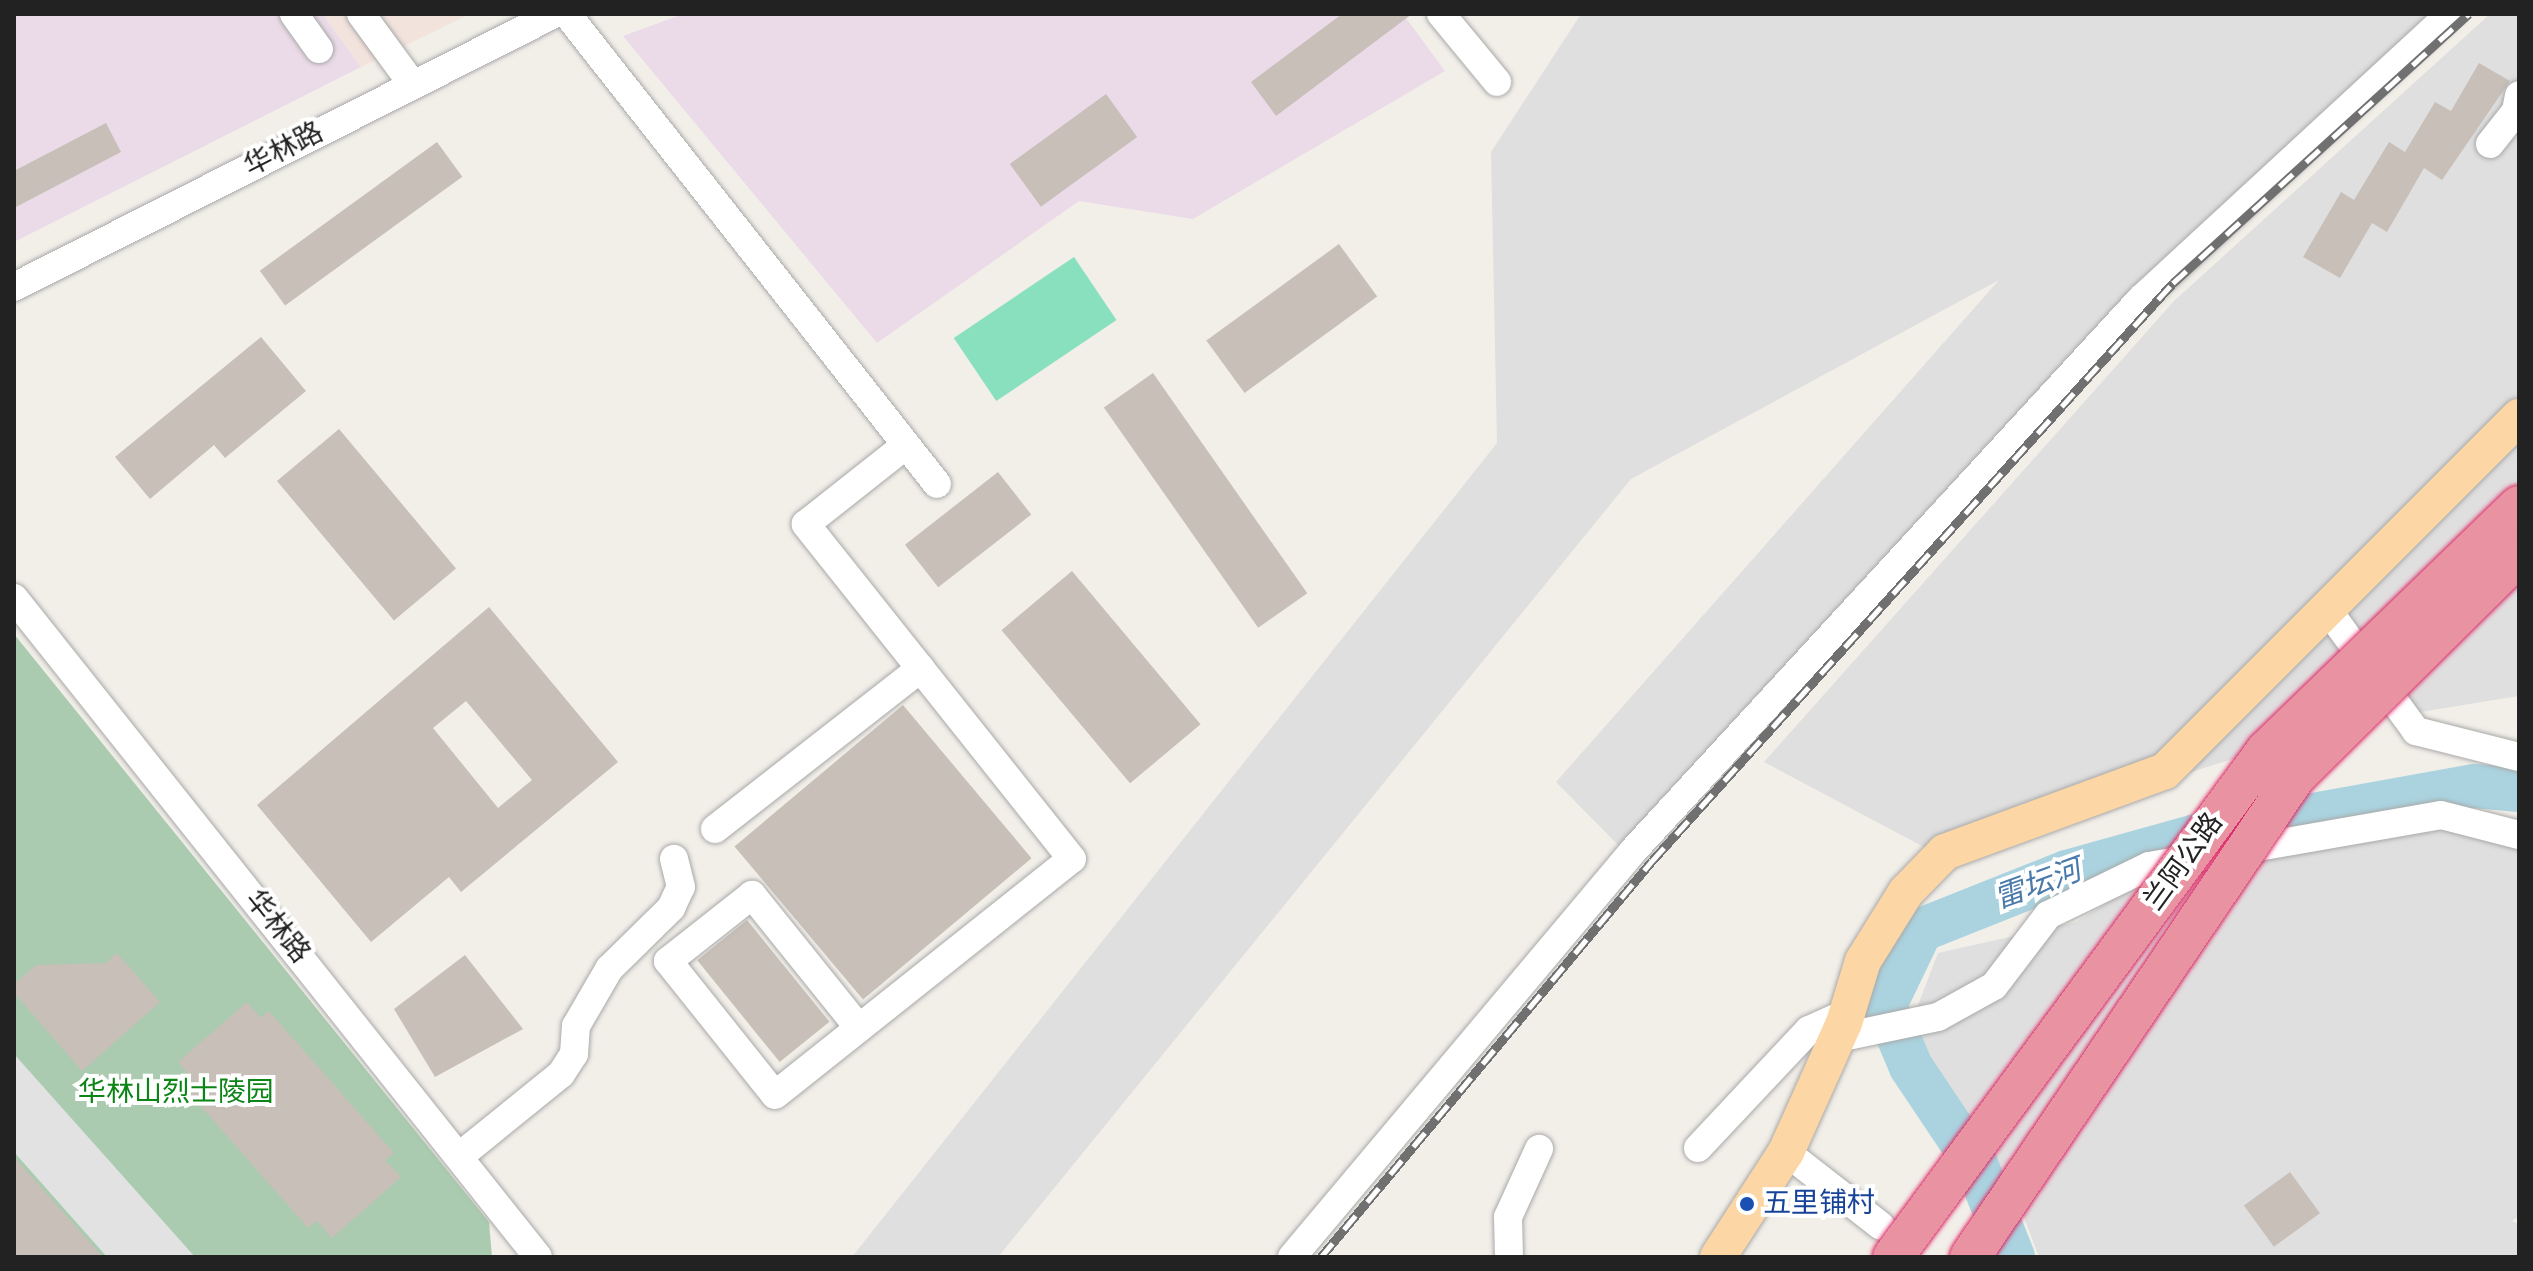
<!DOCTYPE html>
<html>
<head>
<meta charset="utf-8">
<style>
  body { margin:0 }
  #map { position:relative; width:2533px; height:1271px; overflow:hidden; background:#f2efe9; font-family:"Sofia Sans Condensed","Noto Sans SC",sans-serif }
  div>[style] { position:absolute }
  .residential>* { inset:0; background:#e0dfdf }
  .industrial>* { inset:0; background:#ebdbe8 }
  .military>* { inset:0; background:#f3e3dd }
  .cemetery>* { inset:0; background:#aacbaf }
  .pitch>* { inset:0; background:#88e0be; transform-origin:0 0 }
  .parking>* { inset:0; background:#e2e2e2 }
  .river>* { height:44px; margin:-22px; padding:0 22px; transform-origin:22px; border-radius:22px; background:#aad3df }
  .building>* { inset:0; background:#c7bfb8; transform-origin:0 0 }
  .roads { filter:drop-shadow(0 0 2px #a9a9a9) drop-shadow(0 0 2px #a9a9a9) }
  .minor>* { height:28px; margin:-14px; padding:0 14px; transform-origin:14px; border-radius:14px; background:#fff }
  .major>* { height:36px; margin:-18px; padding:0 18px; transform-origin:18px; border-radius:18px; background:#fcd6a4 }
  .rail>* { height:9px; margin-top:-4.5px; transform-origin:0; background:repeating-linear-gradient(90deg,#fff 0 18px,#707070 0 36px); box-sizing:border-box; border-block:2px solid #707070 }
  .bridges { filter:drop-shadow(0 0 2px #dc2a67) drop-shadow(0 0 2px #dc2a67) }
  .highway-bridge>* { height:40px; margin:-20px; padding:0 20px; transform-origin:20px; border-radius:20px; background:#e892a2 }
  .dots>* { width:22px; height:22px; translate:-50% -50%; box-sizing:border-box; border:4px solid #fff; border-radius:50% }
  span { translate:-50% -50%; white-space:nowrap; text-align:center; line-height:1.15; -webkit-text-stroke:8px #fff; paint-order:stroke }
  .street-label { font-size:28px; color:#222 }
  .park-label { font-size:28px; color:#0c8416 }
  .transit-label { font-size:28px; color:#164399 }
  .left { translate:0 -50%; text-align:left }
  .water-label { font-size:30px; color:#4a7aab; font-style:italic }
  .frame { position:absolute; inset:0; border:16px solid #222; pointer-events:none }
</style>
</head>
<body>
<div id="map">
  <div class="residential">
    <i style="clip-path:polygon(1581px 14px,2439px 14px,2157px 265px,1625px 852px,1556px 782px,1999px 280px,1631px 479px,998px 1257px,852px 1257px,1497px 443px,1491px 152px)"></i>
    <i style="clip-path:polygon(2490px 14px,2519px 14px,2519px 696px,2340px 725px,1935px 853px,1764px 762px,2174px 301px)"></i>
    <i style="clip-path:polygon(2413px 828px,2519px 830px,2519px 1216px,2512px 1221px,2519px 1224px,2519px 1257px,2039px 1257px,2016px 1196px,1910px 1026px,1938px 953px,2076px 922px,2161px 869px)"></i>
  </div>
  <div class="industrial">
    <i style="clip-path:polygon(14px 14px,323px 14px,361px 67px,14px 242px)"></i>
    <i style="clip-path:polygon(683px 14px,1403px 14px,1445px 71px,1193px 219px,1079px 201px,877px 343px,623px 36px)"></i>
  </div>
  <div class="military">
    <i style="clip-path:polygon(323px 14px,470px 14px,361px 67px)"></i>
  </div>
  <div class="cemetery">
    <i style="clip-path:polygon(14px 634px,489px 1222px,492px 1257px,14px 1257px)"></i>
  </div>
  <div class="pitch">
    <i style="left:1074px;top:257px;width:76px;height:145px;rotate:56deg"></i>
  </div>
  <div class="parking">
    <i style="clip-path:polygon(14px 1054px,195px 1257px,107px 1257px,14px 1152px)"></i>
  </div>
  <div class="river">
    <i style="left:2013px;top:1257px;width:100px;rotate:-111.7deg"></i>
    <i style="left:1976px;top:1164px;width:117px;rotate:-123.8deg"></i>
    <i style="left:1911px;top:1067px;width:67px;rotate:-112.8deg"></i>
    <i style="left:1885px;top:1005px;width:83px;rotate:-64.4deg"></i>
    <i style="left:1921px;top:930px;width:157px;rotate:-21.7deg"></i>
    <i style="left:2067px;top:872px;width:134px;rotate:-15.6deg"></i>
    <i style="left:2196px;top:836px;width:283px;rotate:-10.2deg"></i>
    <i style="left:2475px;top:786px;width:44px;rotate:5.2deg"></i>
  </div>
  <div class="building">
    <i style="clip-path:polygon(1342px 14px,1412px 14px,1276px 116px,1251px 82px)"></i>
    <i style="clip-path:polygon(2479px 63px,2510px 81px,2442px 180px,2424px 168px,2387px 232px,2372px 223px,2340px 278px,2303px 257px,2341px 192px,2354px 200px,2389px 142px,2405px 152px,2435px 102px,2451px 111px)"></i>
    <i style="left:1106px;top:94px;width:53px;height:119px;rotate:54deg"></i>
    <i style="clip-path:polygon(106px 123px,121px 152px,14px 208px,14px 171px)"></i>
    <i style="left:437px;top:142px;width:43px;height:219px;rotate:54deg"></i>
    <i style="left:1339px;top:244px;width:65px;height:164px;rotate:54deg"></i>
    <i style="clip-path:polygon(261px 337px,306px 391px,225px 458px,214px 445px,150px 499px,115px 457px)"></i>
    <i style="left:1153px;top:373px;width:269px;height:60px;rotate:55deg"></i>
    <i style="left:339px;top:429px;width:182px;height:81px;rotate:50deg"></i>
    <i style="left:998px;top:472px;width:54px;height:118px;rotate:52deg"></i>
    <i style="left:1072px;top:571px;width:200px;height:92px;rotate:50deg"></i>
    <i style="clip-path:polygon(evenodd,489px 607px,618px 762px,461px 892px,449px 877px,371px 942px,257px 805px,489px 607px,466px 701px,532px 780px,498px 808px,433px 728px,466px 701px)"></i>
    <i style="left:903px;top:705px;width:200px;height:220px;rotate:50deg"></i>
    <i style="left:747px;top:920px;width:131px;height:64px;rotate:51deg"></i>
    <i style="clip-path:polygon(117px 953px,160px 1002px,82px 1071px,14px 993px,14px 984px,36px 965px,106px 963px)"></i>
    <i style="clip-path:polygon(465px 955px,523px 1029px,435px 1077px,394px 1009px)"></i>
    <i style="clip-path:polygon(247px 1002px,261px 1018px,269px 1011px,394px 1153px,385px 1160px,401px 1177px,332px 1238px,317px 1221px,308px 1228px,183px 1086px,192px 1078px,178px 1062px)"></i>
    <i style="clip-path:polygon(14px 1157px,103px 1257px,14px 1257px)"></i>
    <i style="left:2290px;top:1172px;width:51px;height:57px;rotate:54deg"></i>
  </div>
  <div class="roads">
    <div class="minor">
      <i style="left:294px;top:14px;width:43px;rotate:54.5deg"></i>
      <i style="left:361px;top:14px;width:88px;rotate:53.8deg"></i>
      <i style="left:567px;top:14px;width:598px;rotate:51.79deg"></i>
      <i style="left:1441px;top:14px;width:88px;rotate:50.5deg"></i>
      <i style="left:2490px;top:144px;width:42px;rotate:-51.8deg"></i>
      <i style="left:2516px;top:111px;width:16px;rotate:-79deg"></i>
      <i style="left:14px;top:287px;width:605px;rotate:-26.82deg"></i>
      <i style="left:14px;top:598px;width:842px;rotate:51.51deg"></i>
      <i style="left:2327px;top:609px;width:151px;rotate:53.9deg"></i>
      <i style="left:2416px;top:731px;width:106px;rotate:14.2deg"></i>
      <i style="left:715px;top:829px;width:261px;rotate:-38deg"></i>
      <i style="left:859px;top:1028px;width:171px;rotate:-128.8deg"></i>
      <i style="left:752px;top:895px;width:107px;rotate:141.8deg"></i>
      <i style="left:668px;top:961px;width:171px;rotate:51.4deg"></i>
      <i style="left:775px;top:1095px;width:379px;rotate:-38.5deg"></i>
      <i style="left:1072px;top:859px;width:428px;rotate:-128.5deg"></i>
      <i style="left:806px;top:524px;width:127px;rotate:-38.3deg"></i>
      <i style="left:1838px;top:1038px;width:102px;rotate:-11.9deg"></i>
      <i style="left:1938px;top:1017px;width:64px;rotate:-29deg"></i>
      <i style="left:1994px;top:986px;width:89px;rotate:-52.7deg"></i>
      <i style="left:2048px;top:915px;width:112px;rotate:-25.9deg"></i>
      <i style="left:2149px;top:866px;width:296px;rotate:-9.9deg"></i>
      <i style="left:2441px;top:815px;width:81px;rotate:14.4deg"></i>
      <i style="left:1698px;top:1148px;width:162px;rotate:-46.8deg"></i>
      <i style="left:1809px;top:1030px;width:42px;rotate:-24.1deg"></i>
      <i style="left:1786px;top:1152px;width:120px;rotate:37.9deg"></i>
      <i style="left:461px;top:1155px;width:129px;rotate:-39deg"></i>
      <i style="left:561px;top:1074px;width:24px;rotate:-57deg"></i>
      <i style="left:574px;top:1054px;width:28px;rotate:-86deg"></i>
      <i style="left:576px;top:1026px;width:66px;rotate:-59.9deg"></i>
      <i style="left:609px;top:969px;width:87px;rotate:-44.5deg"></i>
      <i style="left:671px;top:908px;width:23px;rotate:-65deg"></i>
      <i style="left:681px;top:887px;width:29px;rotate:-104deg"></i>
      <i style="left:1292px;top:1257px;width:530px;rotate:-49.97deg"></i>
      <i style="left:1633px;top:851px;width:750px;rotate:-47.38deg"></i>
      <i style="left:2141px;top:299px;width:420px;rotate:-42.7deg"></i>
      <i style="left:1509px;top:1257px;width:40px;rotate:-91.4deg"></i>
      <i style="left:1508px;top:1217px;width:75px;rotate:-65.5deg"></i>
    </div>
    <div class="major">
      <i style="left:1718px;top:1257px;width:125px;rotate:-57.1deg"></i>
      <i style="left:1786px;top:1152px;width:141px;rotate:-65.8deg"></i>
      <i style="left:1844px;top:1023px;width:65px;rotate:-73deg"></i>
      <i style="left:1863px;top:961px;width:81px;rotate:-58.1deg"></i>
      <i style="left:1906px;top:892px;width:56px;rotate:-45.7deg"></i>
      <i style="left:1945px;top:852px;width:234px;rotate:-20.2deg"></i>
      <i style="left:2165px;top:771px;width:501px;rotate:-45deg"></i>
    </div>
  </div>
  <div class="rail">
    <i style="left:1321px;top:1257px;width:516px;rotate:-50.11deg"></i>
    <i style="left:1652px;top:861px;width:778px;rotate:-47.97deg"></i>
    <i style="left:2173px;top:283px;width:400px;rotate:-42.3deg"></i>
  </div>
  <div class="bridges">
    <div class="highway-bridge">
      <i style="left:1893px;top:1257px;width:629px;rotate:-53.6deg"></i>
      <i style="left:2266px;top:751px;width:352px;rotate:-44.1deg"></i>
      <i style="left:1970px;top:1257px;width:580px;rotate:-55.9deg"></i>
      <i style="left:2295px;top:777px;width:315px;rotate:-44.7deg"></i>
    </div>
  </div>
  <div class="dots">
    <i style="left:1747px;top:1204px;background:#1a4fb4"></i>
  </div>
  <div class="street-label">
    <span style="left:284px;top:150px;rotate:-27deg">华林路</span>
    <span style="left:2184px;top:862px;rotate:-54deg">兰阿公路</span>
    <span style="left:277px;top:927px;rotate:51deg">华林路</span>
  </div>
  <div class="park-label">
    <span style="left:176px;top:1093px">华林山烈士陵园</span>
  </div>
  <div class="transit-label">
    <span class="left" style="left:1763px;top:1204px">五里铺村</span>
  </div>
  <div class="water-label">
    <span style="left:2038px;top:885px;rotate:-20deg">雷坛河</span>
  </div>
  <div class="frame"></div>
</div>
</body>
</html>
